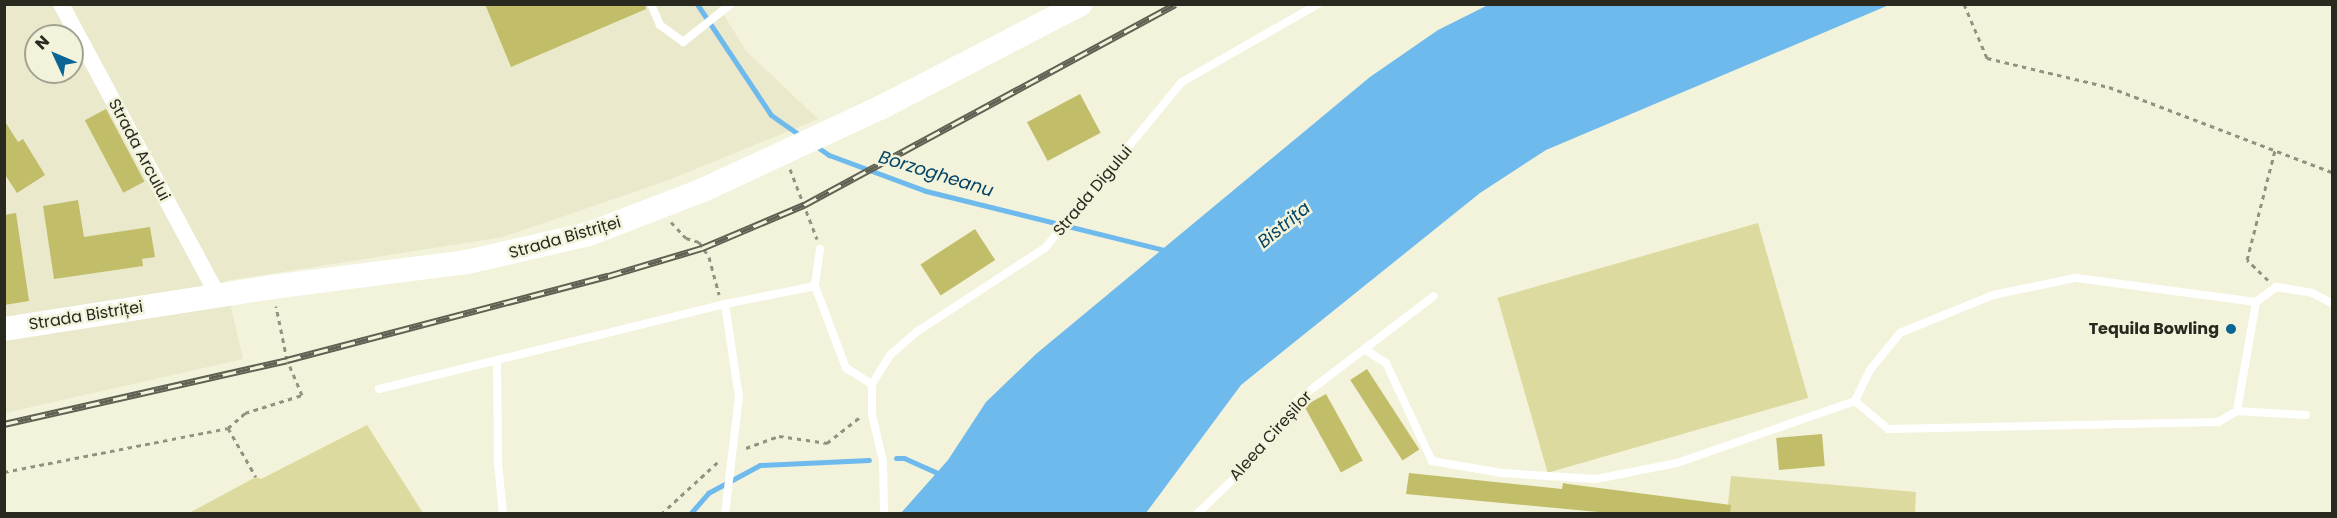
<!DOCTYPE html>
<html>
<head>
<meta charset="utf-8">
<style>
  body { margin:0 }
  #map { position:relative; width:2337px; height:518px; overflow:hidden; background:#f3f3dc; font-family:Poppins,sans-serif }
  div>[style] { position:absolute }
  .built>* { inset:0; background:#eae9cb }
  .green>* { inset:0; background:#dcda9f; transform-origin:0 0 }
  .water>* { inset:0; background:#6ebaed }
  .stream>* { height:5px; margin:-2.5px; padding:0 2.5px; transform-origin:2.5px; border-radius:2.5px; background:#6ebaed }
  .building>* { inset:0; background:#c1bd69; transform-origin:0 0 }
  .path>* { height:3px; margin-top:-1.5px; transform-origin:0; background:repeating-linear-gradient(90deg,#929281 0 4.5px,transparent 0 9px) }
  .lane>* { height:8px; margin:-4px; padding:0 4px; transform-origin:4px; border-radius:4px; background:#fff }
  .street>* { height:16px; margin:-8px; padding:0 8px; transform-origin:8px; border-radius:8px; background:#fff }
  .secondary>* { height:24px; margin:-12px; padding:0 12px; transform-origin:12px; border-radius:12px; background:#fff }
  .rail>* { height:7px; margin-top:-3.5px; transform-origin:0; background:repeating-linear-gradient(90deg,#f3f3dc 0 14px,#606053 0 28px); box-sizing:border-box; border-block:2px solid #606053 }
  .dots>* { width:16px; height:16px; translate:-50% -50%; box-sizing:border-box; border:3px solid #f3f3dc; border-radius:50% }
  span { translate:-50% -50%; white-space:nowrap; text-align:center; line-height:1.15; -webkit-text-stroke:5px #f3f3dc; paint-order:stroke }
  .street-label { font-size:16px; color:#292920 }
  .poi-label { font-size:16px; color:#292920; font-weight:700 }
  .right { translate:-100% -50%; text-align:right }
  .water-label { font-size:18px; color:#044465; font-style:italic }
  .frame { position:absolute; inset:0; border:6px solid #292920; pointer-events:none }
  .north { position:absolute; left:24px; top:24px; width:60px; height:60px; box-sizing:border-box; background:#f3f3dc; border:2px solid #a2a291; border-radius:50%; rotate:314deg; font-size:16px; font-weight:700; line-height:24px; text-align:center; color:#292920 }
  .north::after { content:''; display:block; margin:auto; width:21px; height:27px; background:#086595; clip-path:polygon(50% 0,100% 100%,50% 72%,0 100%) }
</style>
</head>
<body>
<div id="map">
  <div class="built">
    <i style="clip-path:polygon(evenodd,4px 5px,718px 5px,746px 51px,818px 119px,669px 180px,503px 237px,225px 281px,243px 359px,5px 413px,4px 5px,36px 36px,72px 36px,72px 72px,36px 72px,36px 36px)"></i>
  </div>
  <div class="green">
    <i style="left:1758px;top:223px;width:182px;height:271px;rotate:74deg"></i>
    <i style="clip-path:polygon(367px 425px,423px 513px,189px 513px,256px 477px,261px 479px)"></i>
    <i style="clip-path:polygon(1731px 476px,1916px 492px,1915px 513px,1727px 514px)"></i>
  </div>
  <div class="water">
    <i style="clip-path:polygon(1488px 5px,1889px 5px,1546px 150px,1480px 193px,1241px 385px,1146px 513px,901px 513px,948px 460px,986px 402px,1036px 354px,1370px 77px,1438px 30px)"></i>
  </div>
  <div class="stream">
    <i style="left:697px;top:4px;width:133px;rotate:56.3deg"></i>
    <i style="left:771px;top:115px;width:37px;rotate:35deg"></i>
    <i style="left:816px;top:146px;width:16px;rotate:35deg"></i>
    <i style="left:829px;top:155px;width:103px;rotate:20.4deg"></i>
    <i style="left:926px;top:191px;width:249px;rotate:13.9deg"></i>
    <i style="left:896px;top:458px;width:8px"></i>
    <i style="left:904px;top:458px;width:42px;rotate:24.1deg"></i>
    <i style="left:690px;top:514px;width:28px;rotate:-49deg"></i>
    <i style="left:708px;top:493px;width:59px;rotate:-28.3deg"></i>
    <i style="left:760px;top:465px;width:109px;rotate:-2.6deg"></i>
  </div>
  <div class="building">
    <i style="clip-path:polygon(485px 4px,645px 4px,646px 9px,511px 67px)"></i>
    <i style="left:1080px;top:94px;width:44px;height:60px;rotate:62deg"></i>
    <i style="left:106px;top:109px;width:82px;height:24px;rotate:62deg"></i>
    <i style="clip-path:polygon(4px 120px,18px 142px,23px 139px,45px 175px,17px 193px,4px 173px)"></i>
    <i style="clip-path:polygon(78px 200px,84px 237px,150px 227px,155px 257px,142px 259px,143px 266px,54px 279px,43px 206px)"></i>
    <i style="clip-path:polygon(16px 213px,29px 301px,4px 305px,4px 215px)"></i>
    <i style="left:975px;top:229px;width:37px;height:65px;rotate:57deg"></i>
    <i style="left:1367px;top:369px;width:96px;height:20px;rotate:57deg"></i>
    <i style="left:1326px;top:394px;width:76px;height:25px;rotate:61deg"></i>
    <i style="left:1822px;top:434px;width:32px;height:46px;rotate:85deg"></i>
    <i style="clip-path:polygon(1409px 473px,1562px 489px,1563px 483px,1568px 484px,1731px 505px,1730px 513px,1609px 513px,1406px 494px)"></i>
  </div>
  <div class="path">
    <i style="left:1964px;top:4px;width:59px;rotate:66.9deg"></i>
    <i style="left:1987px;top:58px;width:125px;rotate:13.4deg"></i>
    <i style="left:2109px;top:87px;width:239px;rotate:20.9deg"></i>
    <i style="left:790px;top:169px;width:75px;rotate:68.9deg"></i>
    <i style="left:671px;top:222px;width:22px;rotate:47deg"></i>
    <i style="left:686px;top:238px;width:14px;rotate:17deg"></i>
    <i style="left:699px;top:242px;width:18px;rotate:56deg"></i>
    <i style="left:709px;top:257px;width:39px;rotate:75deg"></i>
    <i style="left:2268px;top:280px;width:29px;rotate:-136deg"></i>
    <i style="left:2247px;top:260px;width:114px;rotate:-75.7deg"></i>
    <i style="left:228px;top:428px;width:23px;rotate:-41deg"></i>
    <i style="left:245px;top:413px;width:60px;rotate:-17.5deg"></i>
    <i style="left:302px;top:395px;width:38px;rotate:-113deg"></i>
    <i style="left:287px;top:360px;width:55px;rotate:-101.5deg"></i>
    <i style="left:746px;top:448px;width:35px;rotate:-20deg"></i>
    <i style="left:779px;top:436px;width:49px;rotate:8.3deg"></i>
    <i style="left:827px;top:443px;width:42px;rotate:-38.2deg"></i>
    <i style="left:4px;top:472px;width:228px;rotate:-11.1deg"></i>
    <i style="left:228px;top:428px;width:56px;rotate:60.3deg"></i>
    <i style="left:661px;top:514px;width:79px;rotate:-42.4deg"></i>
  </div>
  <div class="lane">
    <i style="left:651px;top:4px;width:23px;rotate:67deg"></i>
    <i style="left:660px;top:25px;width:29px;rotate:36deg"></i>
    <i style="left:683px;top:42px;width:61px;rotate:-38.4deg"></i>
    <i style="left:820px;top:249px;width:37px;rotate:98deg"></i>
    <i style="left:815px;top:286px;width:88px;rotate:69.3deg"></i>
    <i style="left:846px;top:368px;width:31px;rotate:32deg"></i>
    <i style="left:872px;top:384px;width:31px;rotate:90deg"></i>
    <i style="left:872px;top:415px;width:47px;rotate:76.6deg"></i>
    <i style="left:883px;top:461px;width:53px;rotate:88.9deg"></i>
    <i style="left:2256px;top:302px;width:183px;rotate:-172.4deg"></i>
    <i style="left:2075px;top:278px;width:84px;rotate:168.3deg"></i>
    <i style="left:1993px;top:295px;width:100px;rotate:157.8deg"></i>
    <i style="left:1900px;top:333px;width:48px;rotate:129deg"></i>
    <i style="left:1870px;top:370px;width:34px;rotate:116deg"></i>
    <i style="left:1855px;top:401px;width:43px;rotate:40.3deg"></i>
    <i style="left:1888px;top:429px;width:330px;rotate:-1.2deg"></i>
    <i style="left:2218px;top:422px;width:22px;rotate:-30deg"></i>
    <i style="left:2237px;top:411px;width:111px;rotate:-80.1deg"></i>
    <i style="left:2256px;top:302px;width:25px;rotate:-37deg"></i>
    <i style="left:2276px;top:287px;width:36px;rotate:9deg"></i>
    <i style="left:2312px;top:293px;width:22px;rotate:27deg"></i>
    <i style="left:1367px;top:351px;width:22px;rotate:32deg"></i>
    <i style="left:1386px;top:363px;width:108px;rotate:64.9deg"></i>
    <i style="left:1432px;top:461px;width:71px;rotate:9.7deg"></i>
    <i style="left:1502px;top:473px;width:94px;rotate:3.7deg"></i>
    <i style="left:1596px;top:479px;width:83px;rotate:-11.2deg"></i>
    <i style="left:1677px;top:463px;width:188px;rotate:-19.2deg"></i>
    <i style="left:497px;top:363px;width:100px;rotate:89.4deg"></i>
    <i style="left:498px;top:463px;width:51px;rotate:84.4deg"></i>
    <i style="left:872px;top:384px;width:34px;rotate:-58deg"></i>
    <i style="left:890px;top:355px;width:37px;rotate:-41deg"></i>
    <i style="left:918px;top:331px;width:152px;rotate:-33.2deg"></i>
    <i style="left:1045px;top:248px;width:215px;rotate:-50.5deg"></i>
    <i style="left:1182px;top:82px;width:157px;rotate:-29.8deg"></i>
    <i style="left:379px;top:389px;width:356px;rotate:-13.8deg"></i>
    <i style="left:2237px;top:411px;width:69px;rotate:3.3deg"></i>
    <i style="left:725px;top:514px;width:118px;rotate:-83.2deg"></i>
    <i style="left:739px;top:397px;width:94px;rotate:-98.6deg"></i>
    <i style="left:725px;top:304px;width:92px;rotate:-11.3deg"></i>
    <i style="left:1197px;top:514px;width:72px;rotate:-43.9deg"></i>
    <i style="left:1249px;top:464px;width:83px;rotate:-52.3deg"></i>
    <i style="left:1300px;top:398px;width:168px;rotate:-37.3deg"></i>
  </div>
  <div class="street">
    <i style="left:61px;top:4px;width:331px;rotate:61.7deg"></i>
  </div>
  <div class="secondary">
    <i style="left:4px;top:329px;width:271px;rotate:-8.9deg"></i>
    <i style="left:272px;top:287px;width:197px;rotate:-7.3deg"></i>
    <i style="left:467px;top:262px;width:125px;rotate:-12.9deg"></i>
    <i style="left:589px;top:234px;width:122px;rotate:-21.1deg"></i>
    <i style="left:703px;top:190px;width:195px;rotate:-24.9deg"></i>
    <i style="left:880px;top:108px;width:226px;rotate:-27.4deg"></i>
  </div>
  <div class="rail">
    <i style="left:4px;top:424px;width:290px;rotate:-12.7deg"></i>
    <i style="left:287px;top:360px;width:332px;rotate:-14.7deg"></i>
    <i style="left:608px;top:276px;width:98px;rotate:-16.6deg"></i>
    <i style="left:702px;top:248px;width:111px;rotate:-22.9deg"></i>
    <i style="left:804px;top:205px;width:422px;rotate:-28.4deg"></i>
  </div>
  <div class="dots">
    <i style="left:2231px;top:329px;background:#086595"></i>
  </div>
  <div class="street-label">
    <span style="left:139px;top:150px;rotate:62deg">Strada Arcului</span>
    <span style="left:1093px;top:191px;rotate:-50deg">Strada Digului</span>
    <span style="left:565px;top:238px;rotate:-16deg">Strada Bistriței</span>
    <span style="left:86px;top:316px;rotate:-9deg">Strada Bistriței</span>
    <span style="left:1271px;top:436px;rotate:-48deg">Aleea Cireșilor</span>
  </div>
  <div class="poi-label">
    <span class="right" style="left:2219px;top:329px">Tequila Bowling</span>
  </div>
  <div class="water-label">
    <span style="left:936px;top:174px;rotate:17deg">Borzogheanu</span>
    <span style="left:1284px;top:225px;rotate:-39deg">Bistrița</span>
  </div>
  <div class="frame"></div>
  <div class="north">N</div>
</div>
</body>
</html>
